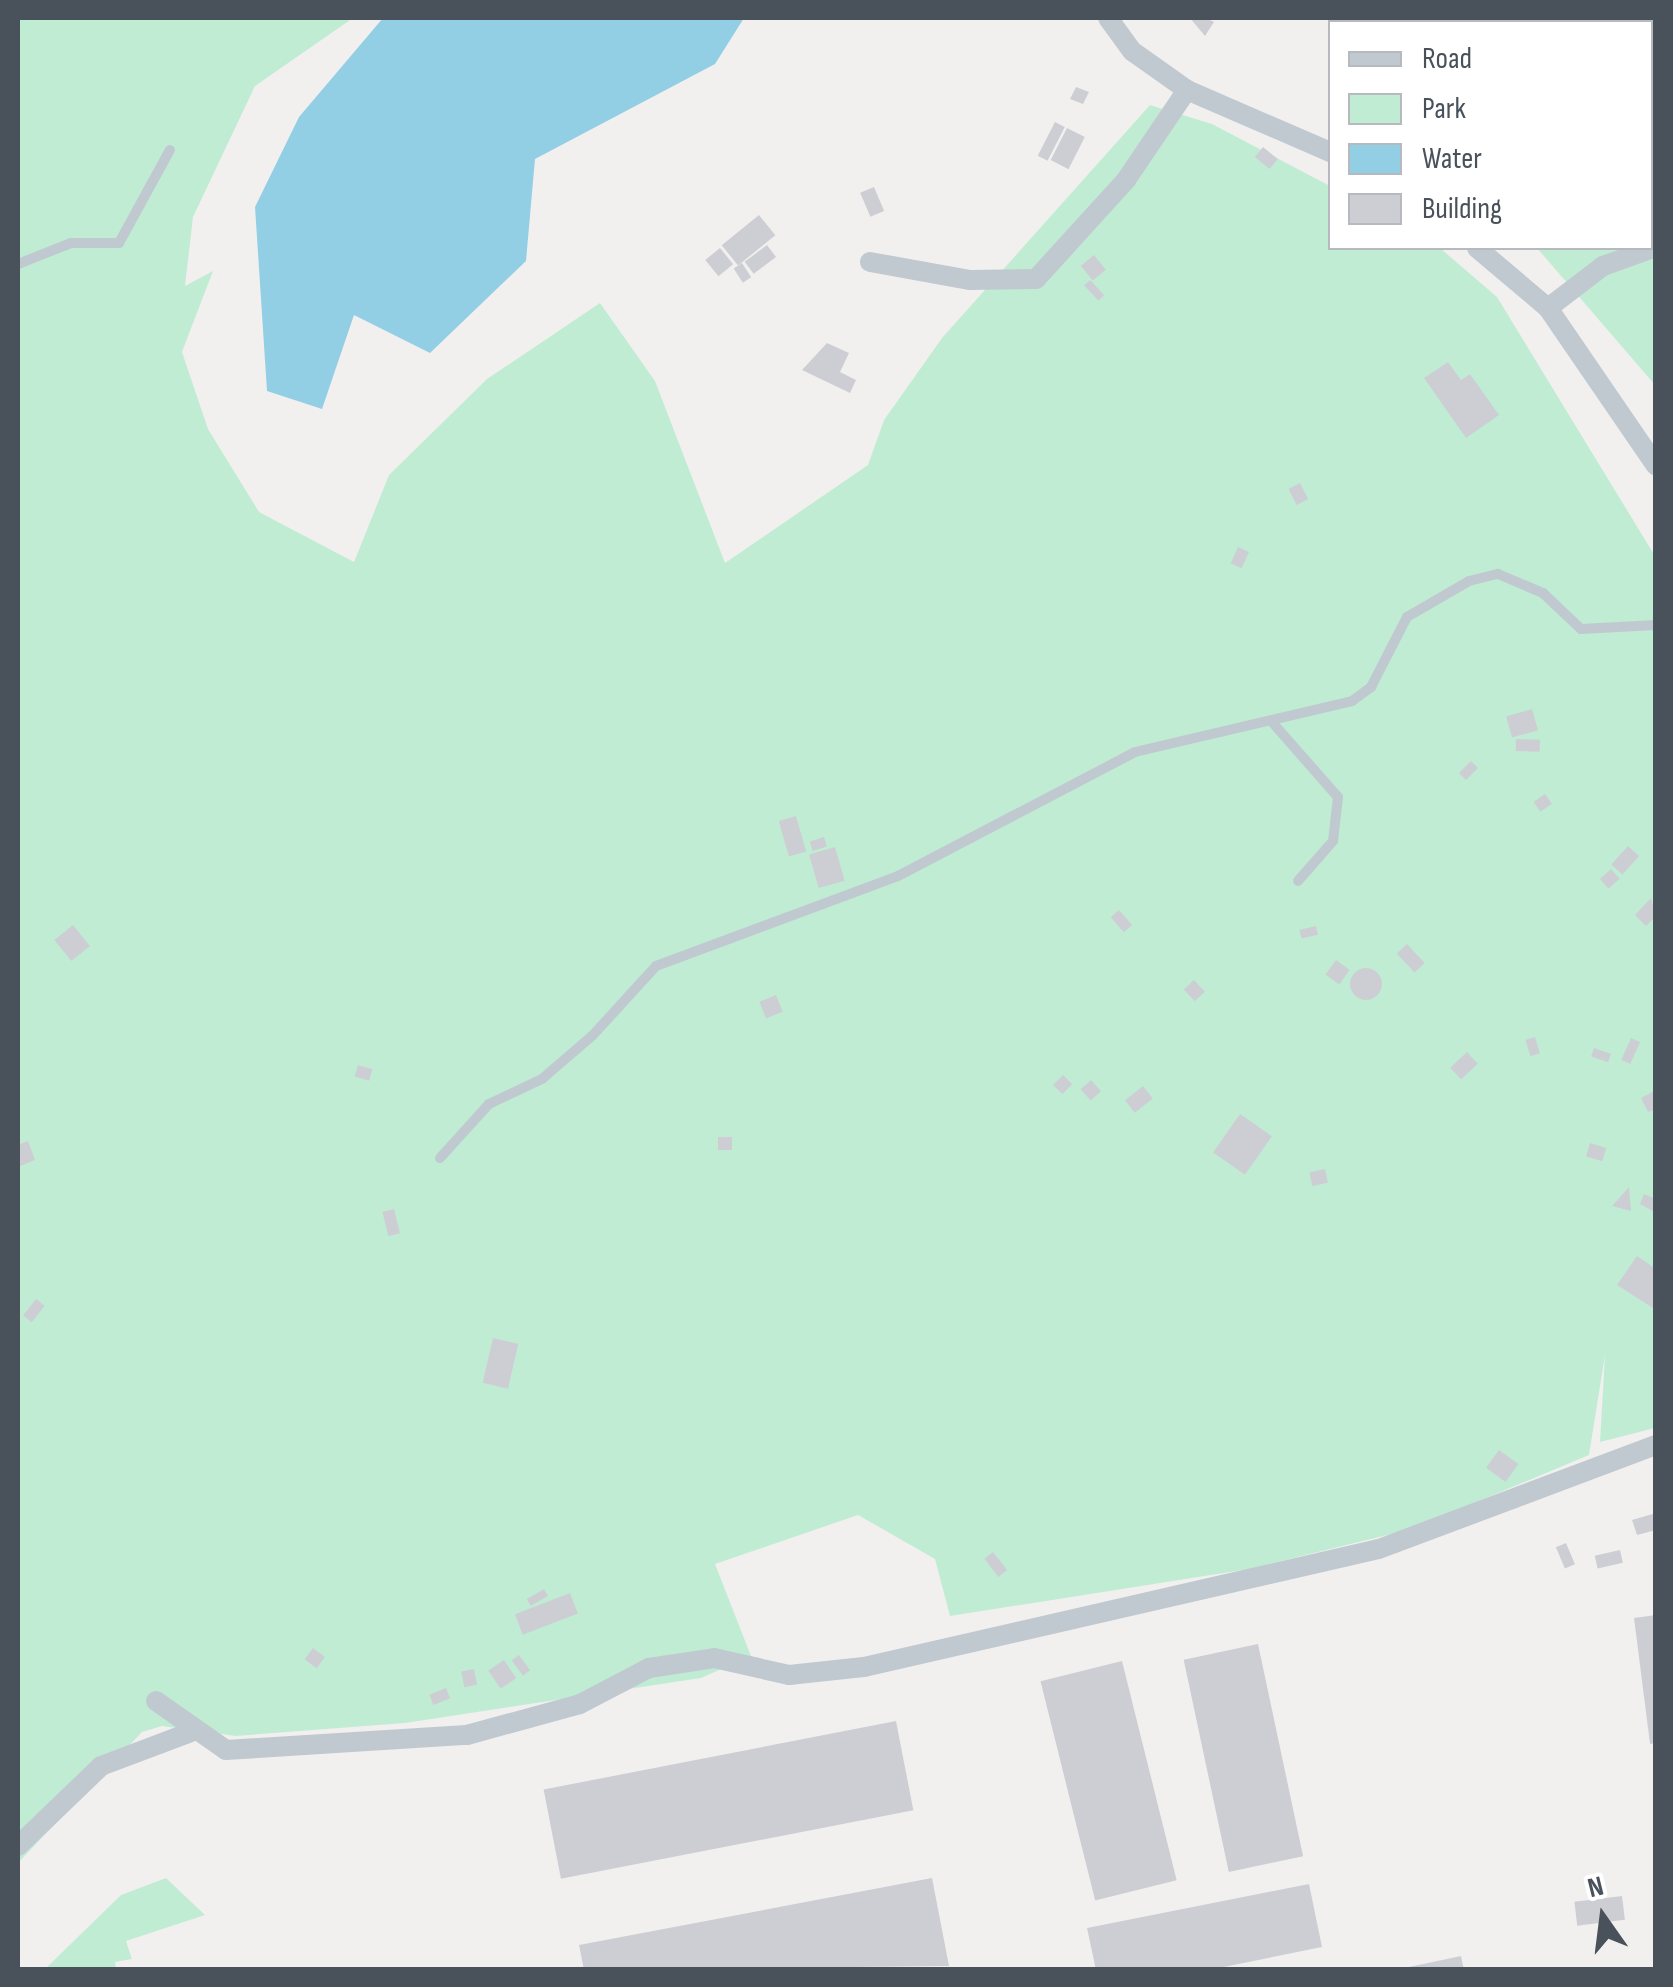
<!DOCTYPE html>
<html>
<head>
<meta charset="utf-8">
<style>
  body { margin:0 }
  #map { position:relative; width:1673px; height:1987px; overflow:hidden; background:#f2f0ef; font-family:"Sofia Sans Condensed",sans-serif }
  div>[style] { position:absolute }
  .green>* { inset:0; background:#c1ecd4 }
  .water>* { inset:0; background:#92cfe5 }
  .building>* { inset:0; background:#cdced4; transform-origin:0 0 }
  .round { border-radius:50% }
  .service>* { height:10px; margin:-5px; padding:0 5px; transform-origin:5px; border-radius:5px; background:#c1c9d0 }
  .minor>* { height:20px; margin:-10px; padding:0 10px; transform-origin:10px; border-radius:10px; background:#c1c9d0 }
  span { translate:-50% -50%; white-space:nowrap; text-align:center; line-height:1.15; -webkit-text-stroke:10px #fff; paint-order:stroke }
  .frame { position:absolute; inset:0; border:20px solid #49515b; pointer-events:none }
  .legend { position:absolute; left:1328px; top:20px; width:325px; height:230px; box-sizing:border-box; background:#fff; border:2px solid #b6b9bd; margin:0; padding:12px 18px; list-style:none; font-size:30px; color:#49515b }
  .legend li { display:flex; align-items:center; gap:20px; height:50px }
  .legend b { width:50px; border:2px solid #b6b9bd }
  .north { position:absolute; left:1553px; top:1867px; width:100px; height:100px; -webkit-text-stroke:8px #fff; paint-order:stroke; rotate:346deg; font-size:28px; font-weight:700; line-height:40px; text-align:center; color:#49515b }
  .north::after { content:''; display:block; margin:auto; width:35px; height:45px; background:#49515b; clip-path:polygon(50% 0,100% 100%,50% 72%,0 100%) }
</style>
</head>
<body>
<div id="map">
  <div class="green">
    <i style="clip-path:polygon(18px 18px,353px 18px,255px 86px,193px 217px,185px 286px,213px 271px,182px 352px,208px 429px,259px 512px,354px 562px,389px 475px,487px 379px,600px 303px,655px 381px,725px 563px,868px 465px,884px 420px,942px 338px,1150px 105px,1212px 124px,1330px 186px,1330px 248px,1440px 248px,1497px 297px,1655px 556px,1655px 1428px,1600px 1442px,1605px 1355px,1589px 1455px,1412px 1529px,1249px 1569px,950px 1616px,935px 1559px,858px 1515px,715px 1564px,751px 1656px,701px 1678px,405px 1723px,236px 1736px,162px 1726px,142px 1732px,18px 1863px)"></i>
    <i style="clip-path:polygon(1655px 122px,1655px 385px,1537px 248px,1650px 248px)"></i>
    <i style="clip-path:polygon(166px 1878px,205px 1915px,126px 1941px,132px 1959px,115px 1962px,116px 1969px,45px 1969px,121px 1895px)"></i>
  </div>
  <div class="water">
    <i style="clip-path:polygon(383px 18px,744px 18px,715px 64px,535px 159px,526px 261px,430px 353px,354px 315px,322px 409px,267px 391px,255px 207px,299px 117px)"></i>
  </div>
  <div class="building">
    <i style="clip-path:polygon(1190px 18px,1206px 18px,1214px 22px,1205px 36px)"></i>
    <i style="clip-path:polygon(1553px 18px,1591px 18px,1585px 22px)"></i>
    <i style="clip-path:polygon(1076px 87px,1089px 92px,1083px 104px,1070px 99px)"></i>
    <i style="left:1055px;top:122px;width:11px;height:38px;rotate:27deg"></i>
    <i style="left:1067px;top:128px;width:20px;height:36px;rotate:27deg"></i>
    <i style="left:1263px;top:147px;width:19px;height:13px;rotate:39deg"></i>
    <i style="left:874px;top:187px;width:26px;height:15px;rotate:67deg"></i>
    <i style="left:759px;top:215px;width:26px;height:48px;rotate:51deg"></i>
    <i style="left:767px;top:245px;width:15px;height:28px;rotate:53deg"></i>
    <i style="left:720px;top:248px;width:21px;height:19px;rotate:51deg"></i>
    <i style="left:1094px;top:255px;width:19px;height:17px;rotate:51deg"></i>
    <i style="left:742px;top:263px;width:17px;height:10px;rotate:57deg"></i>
    <i style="left:1090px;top:280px;width:21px;height:8px;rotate:47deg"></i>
    <i style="clip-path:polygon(827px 343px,849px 353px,840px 372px,856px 380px,850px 393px,802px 370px)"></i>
    <i style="clip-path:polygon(1448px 362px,1461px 380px,1470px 374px,1499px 415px,1466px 438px,1424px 378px)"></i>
    <i style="left:1300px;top:483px;width:18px;height:13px;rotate:63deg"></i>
    <i style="left:1238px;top:547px;width:12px;height:18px;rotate:24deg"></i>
    <i style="left:1532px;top:709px;width:22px;height:27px;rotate:74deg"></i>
    <i style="left:1516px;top:739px;width:24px;height:12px;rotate:2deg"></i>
    <i style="left:1471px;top:761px;width:10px;height:17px;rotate:45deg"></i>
    <i style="left:1545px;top:794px;width:12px;height:14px;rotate:55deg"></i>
    <i style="left:796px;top:816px;width:37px;height:18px;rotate:74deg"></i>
    <i style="left:824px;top:837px;width:10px;height:15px;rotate:73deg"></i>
    <i style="left:1628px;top:846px;width:15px;height:25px;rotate:42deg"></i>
    <i style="left:835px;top:847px;width:35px;height:27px;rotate:74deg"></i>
    <i style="left:1611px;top:869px;width:13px;height:15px;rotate:48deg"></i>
    <i style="clip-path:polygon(1651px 898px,1656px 916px,1646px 926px,1635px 915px)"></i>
    <i style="left:1119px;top:910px;width:20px;height:11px;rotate:49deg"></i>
    <i style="left:73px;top:925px;width:27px;height:24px;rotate:51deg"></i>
    <i style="left:1316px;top:926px;width:9px;height:17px;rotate:77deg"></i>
    <i style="left:1407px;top:944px;width:26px;height:14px;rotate:47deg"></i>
    <i style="left:1336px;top:960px;width:17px;height:18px;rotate:36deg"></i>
    <i class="round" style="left:1350px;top:968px;width:32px;height:32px"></i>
    <i style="left:1194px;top:980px;width:16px;height:14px;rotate:47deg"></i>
    <i style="left:776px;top:995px;width:18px;height:18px;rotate:68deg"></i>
    <i style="left:1535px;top:1037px;width:17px;height:10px;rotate:73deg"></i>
    <i style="left:1631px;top:1038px;width:10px;height:24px;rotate:24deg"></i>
    <i style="left:1594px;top:1048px;width:18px;height:9px;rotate:19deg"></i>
    <i style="left:1467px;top:1052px;width:16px;height:23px;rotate:47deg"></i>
    <i style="left:358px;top:1065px;width:15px;height:12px;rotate:16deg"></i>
    <i style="left:1063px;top:1075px;width:13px;height:14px;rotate:45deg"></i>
    <i style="left:1091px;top:1080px;width:15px;height:14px;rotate:48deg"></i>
    <i style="left:1143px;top:1086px;width:16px;height:23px;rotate:52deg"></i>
    <i style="clip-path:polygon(1656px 1090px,1656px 1109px,1648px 1112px,1641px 1098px)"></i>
    <i style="left:1240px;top:1114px;width:39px;height:47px;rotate:35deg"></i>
    <i style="left:732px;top:1137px;width:13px;height:14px;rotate:90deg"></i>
    <i style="clip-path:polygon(28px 1141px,35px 1160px,18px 1167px,18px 1145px)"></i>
    <i style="left:1590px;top:1143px;width:17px;height:14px;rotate:17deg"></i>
    <i style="left:1325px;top:1169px;width:14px;height:16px;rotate:78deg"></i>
    <i style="clip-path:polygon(1629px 1187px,1631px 1211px,1612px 1206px)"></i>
    <i style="clip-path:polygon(1644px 1194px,1656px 1199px,1656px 1213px,1640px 1204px)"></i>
    <i style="left:394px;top:1209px;width:25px;height:12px;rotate:76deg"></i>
    <i style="clip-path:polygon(1637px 1256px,1656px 1269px,1653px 1308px,1617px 1285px)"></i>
    <i style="left:36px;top:1299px;width:11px;height:21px;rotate:38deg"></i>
    <i style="left:493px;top:1338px;width:26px;height:46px;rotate:13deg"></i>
    <i style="left:1499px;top:1450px;width:24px;height:22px;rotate:36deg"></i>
    <i style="clip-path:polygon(1656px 1513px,1656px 1530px,1637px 1535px,1632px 1520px)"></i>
    <i style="left:1566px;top:1543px;width:23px;height:11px;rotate:67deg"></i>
    <i style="left:1620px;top:1550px;width:13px;height:26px;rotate:77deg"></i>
    <i style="left:993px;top:1552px;width:23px;height:11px;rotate:52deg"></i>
    <i style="left:544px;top:1589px;width:8px;height:20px;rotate:60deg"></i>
    <i style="left:570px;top:1593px;width:22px;height:59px;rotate:69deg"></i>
    <i style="clip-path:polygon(1656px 1615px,1656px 1743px,1650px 1744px,1634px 1618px)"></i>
    <i style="left:1258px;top:1644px;width:217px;height:76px;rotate:78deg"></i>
    <i style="left:313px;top:1648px;width:15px;height:14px;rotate:37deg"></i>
    <i style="left:519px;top:1655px;width:19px;height:9px;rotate:54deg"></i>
    <i style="left:504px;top:1660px;width:22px;height:19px;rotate:56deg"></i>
    <i style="left:1122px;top:1661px;width:226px;height:84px;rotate:76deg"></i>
    <i style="left:474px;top:1669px;width:16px;height:13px;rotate:79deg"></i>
    <i style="left:446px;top:1688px;width:11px;height:18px;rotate:68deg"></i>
    <i style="left:896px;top:1721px;width:91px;height:359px;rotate:79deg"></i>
    <i style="clip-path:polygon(932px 1878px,949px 1966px,584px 1970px,579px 1945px)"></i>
    <i style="clip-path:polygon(1309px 1884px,1322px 1947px,1209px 1970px,1096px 1970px,1087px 1928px)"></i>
    <i style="left:1622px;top:1896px;width:24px;height:48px;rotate:83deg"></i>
    <i style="clip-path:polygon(1461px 1956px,1464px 1970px,1404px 1970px,1404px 1968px)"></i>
  </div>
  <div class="service">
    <i style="left:18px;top:264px;width:57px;rotate:-21.6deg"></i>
    <i style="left:71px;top:243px;width:48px"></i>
    <i style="left:119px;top:243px;width:106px;rotate:-61.3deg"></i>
    <i style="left:1272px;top:722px;width:100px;rotate:48.7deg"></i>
    <i style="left:1338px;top:797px;width:44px;rotate:96.5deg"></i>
    <i style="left:1333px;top:841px;width:53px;rotate:131.2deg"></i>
    <i style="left:440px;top:1158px;width:73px;rotate:-47.8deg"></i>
    <i style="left:489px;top:1104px;width:59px;rotate:-25.3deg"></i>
    <i style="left:542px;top:1079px;width:67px;rotate:-40.8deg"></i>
    <i style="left:593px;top:1035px;width:93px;rotate:-47.6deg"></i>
    <i style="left:656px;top:966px;width:258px;rotate:-20.4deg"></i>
    <i style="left:898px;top:876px;width:267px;rotate:-27.6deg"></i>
    <i style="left:1135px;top:752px;width:223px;rotate:-13.2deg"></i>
    <i style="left:1352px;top:701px;width:24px;rotate:-36deg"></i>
    <i style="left:1371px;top:687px;width:79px;rotate:-62.8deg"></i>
    <i style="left:1407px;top:617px;width:72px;rotate:-30.1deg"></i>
    <i style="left:1469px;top:581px;width:30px;rotate:-14deg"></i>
    <i style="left:1498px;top:574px;width:49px;rotate:22.9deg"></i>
    <i style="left:1543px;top:593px;width:52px;rotate:43.5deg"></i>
    <i style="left:1581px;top:629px;width:75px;rotate:-3.1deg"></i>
  </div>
  <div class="minor">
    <i style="left:1108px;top:18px;width:41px;rotate:54deg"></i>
    <i style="left:1132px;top:51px;width:67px;rotate:35.3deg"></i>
    <i style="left:1187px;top:90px;width:156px;rotate:23.4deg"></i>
    <i style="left:1477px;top:248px;width:93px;rotate:40.2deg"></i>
    <i style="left:1548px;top:308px;width:191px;rotate:55.6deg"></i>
    <i style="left:870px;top:262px;width:102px;rotate:10.2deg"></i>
    <i style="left:970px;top:280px;width:66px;rotate:-0.9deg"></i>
    <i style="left:1036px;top:279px;width:134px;rotate:-47.7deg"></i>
    <i style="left:1126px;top:180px;width:109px;rotate:-55.9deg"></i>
    <i style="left:1548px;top:308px;width:69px;rotate:-37.4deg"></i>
    <i style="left:1603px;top:266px;width:56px;rotate:-19.7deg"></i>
    <i style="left:156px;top:1701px;width:85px;rotate:35deg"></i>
    <i style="left:226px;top:1750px;width:241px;rotate:-3.6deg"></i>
    <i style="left:467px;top:1735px;width:117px;rotate:-15.3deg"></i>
    <i style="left:580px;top:1704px;width:78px;rotate:-27.6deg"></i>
    <i style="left:649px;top:1668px;width:66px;rotate:-8.7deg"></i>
    <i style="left:714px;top:1658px;width:77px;rotate:12.8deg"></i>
    <i style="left:789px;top:1675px;width:75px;rotate:-6.1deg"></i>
    <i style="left:864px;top:1667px;width:528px;rotate:-12.91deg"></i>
    <i style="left:1379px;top:1549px;width:296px;rotate:-20.6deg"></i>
    <i style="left:18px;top:1846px;width:115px;rotate:-43.9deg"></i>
    <i style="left:101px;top:1766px;width:96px;rotate:-20.7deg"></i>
  </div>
  <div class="frame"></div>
  <ul class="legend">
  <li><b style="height:12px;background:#c1c9d0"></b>Road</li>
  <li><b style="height:28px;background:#c1ecd4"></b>Park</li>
  <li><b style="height:28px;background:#92cfe5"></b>Water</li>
  <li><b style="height:28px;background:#cdced4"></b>Building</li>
  </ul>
  <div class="north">N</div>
</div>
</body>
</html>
